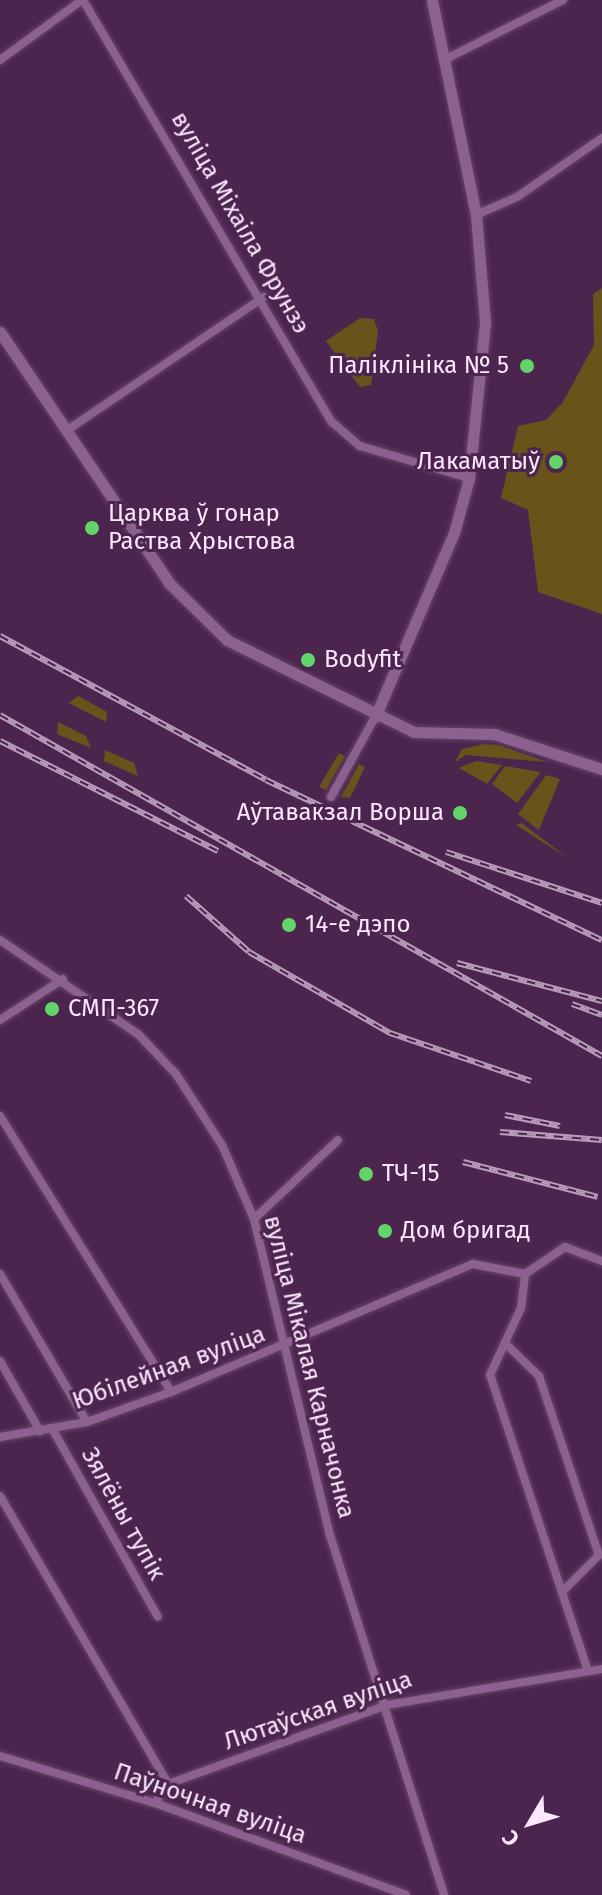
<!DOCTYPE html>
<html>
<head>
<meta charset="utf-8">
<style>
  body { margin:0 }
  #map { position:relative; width:602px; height:1895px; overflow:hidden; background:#4c254f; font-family:"Fira Sans",sans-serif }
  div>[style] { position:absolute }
  .green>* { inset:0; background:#6a521b }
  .roads { filter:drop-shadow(0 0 2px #664468) drop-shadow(0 0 2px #664468) }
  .street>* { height:8px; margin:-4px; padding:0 4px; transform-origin:4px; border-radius:4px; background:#8d618f }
  .secondary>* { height:11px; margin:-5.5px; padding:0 5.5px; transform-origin:5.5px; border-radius:5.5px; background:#8d618f }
  .rail>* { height:6px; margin-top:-3px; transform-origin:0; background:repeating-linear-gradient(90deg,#4c254f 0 9px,#b99ebb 0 18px); box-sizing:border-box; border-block:2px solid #b99ebb }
  .dots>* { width:22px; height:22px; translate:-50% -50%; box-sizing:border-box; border:4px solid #4c254f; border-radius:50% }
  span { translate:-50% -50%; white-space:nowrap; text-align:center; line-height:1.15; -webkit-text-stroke:6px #4c254f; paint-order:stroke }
  .street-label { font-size:24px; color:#fce8fd }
  .poi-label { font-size:24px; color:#fce8fd }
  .right { translate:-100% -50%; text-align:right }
  .left { translate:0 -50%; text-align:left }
  .north { position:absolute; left:490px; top:1783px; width:80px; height:80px; -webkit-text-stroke:6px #4c254f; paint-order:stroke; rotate:232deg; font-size:22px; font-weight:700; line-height:32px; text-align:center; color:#fce8fd }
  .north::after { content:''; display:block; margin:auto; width:28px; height:36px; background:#fce8fd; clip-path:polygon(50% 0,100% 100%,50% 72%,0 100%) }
</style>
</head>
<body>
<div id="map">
  <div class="green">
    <i style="clip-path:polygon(602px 288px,602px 614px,538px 592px,528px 510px,501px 498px,518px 426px,546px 420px,563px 402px,594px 345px,593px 294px)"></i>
    <i style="clip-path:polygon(360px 318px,374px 319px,378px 331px,371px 385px,360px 387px,326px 341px)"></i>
    <i style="clip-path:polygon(78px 696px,107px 712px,106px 722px,69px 703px)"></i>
    <i style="clip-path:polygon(58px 722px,86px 736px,91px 748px,57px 734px)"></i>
    <i style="clip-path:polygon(484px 744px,499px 745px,547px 762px,466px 755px,455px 762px,462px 749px)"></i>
    <i style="clip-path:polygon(105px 750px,134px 763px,138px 776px,104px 761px)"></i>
    <i style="clip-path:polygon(339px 753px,345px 756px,326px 790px,319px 787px)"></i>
    <i style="clip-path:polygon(476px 761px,502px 765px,487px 784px,459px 768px)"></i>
    <i style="clip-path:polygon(359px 764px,365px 767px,350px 798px,341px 797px)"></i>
    <i style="clip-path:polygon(505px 766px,541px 772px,517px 803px,492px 784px)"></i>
    <i style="clip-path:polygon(546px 775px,560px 779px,539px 830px,518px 814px)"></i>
    <i style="clip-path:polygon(523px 823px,523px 824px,569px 859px,516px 825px)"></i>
  </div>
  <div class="roads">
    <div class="street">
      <i style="left:83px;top:0;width:490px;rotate:59.5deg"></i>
      <i style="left:332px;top:422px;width:37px;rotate:41deg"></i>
      <i style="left:360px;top:446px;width:114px;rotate:16.4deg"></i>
      <i style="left:446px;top:59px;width:131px;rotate:-26.8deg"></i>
      <i style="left:0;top:60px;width:102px;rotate:-36.2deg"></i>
      <i style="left:476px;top:215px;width:45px;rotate:-23.7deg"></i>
      <i style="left:517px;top:197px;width:103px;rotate:-34.8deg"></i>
      <i style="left:66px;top:431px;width:239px;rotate:-34.1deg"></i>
      <i style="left:331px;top:797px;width:91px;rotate:-61.2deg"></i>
      <i style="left:0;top:940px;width:167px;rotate:34.3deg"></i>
      <i style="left:138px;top:1034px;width:55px;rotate:46.5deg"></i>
      <i style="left:176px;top:1074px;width:85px;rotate:57.1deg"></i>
      <i style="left:222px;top:1145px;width:81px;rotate:66.6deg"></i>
      <i style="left:254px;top:1219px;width:325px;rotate:76.5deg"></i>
      <i style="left:330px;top:1535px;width:377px;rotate:72.4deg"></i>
      <i style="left:0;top:1020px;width:75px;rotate:-33.1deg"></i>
      <i style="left:0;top:1116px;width:325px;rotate:58.2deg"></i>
      <i style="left:254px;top:1219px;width:115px;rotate:-43.2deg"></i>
      <i style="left:0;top:1274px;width:172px;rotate:59.6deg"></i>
      <i style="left:507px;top:1345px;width:45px;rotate:44.1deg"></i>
      <i style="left:539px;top:1376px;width:189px;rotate:71.5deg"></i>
      <i style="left:599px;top:1555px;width:52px;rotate:135deg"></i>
      <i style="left:0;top:1361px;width:81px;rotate:60.3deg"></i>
      <i style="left:53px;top:1430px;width:214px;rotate:60.7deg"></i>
      <i style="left:0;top:1437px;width:88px;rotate:-9.8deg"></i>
      <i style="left:87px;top:1422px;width:89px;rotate:-19.7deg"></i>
      <i style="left:171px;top:1392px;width:328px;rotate:-23deg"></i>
      <i style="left:473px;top:1264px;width:53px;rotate:10.9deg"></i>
      <i style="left:0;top:1496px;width:333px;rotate:59.7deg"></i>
      <i style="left:588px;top:1671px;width:312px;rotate:-108.3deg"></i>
      <i style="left:490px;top:1375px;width:74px;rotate:-65.2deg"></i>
      <i style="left:521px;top:1308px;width:34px;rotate:-83deg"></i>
      <i style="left:525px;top:1274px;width:48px;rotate:-34deg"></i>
      <i style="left:565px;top:1247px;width:40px;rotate:21deg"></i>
      <i style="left:0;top:1756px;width:162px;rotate:16.9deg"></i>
      <i style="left:155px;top:1803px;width:267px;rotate:20.1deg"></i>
      <i style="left:155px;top:1803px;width:23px;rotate:-56deg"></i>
      <i style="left:168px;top:1784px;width:233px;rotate:-19.8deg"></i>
      <i style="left:387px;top:1705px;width:218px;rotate:-9.5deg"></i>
    </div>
    <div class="secondary">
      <i style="left:0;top:332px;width:303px;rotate:56deg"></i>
      <i style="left:169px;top:583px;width:81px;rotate:44.5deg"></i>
      <i style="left:227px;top:640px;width:208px;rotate:26.2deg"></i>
      <i style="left:414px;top:732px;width:80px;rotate:1.4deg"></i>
      <i style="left:494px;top:734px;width:114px;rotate:18deg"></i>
      <i style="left:375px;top:717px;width:200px;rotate:-66.8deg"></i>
      <i style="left:454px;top:533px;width:57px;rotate:-74.7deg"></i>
      <i style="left:469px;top:478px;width:157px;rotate:-84.1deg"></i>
      <i style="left:485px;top:322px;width:107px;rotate:-94.8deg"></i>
      <i style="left:476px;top:215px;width:219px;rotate:-101.6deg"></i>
    </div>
  </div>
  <div class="rail">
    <i style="left:0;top:636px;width:302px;rotate:28.4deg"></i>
    <i style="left:266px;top:780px;width:372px;rotate:25.5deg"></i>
    <i style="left:0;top:715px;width:692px;rotate:29.53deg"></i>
    <i style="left:0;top:741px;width:244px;rotate:26.8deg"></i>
    <i style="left:446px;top:852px;width:164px;rotate:18.1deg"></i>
    <i style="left:186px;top:896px;width:84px;rotate:41.6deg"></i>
    <i style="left:249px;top:952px;width:163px;rotate:29.9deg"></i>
    <i style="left:390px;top:1033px;width:149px;rotate:18.8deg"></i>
    <i style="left:457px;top:963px;width:150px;rotate:14.7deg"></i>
    <i style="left:572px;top:1004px;width:32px;rotate:20deg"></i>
    <i style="left:505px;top:1115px;width:56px;rotate:11.3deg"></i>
    <i style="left:500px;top:1132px;width:102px;rotate:4.5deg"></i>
    <i style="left:463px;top:1162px;width:139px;rotate:14.5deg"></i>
  </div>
  <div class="dots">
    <i style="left:527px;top:366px;background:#62d469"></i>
    <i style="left:556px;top:462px;background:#62d469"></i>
    <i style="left:92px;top:528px;background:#62d469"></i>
    <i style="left:308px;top:660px;background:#62d469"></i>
    <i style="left:460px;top:813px;background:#62d469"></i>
    <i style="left:289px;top:925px;background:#62d469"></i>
    <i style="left:52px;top:1009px;background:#62d469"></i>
    <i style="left:366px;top:1174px;background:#62d469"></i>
    <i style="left:385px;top:1231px;background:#62d469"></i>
  </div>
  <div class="street-label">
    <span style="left:240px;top:223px;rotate:60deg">вуліца Міхаіла Фрунзэ</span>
    <span style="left:309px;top:1367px;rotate:76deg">вуліца Мікалая Карначонка</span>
    <span style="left:169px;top:1368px;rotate:-20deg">Юбілейная вуліца</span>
    <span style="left:123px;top:1514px;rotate:61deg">Зялёны тупік</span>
    <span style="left:318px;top:1711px;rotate:-19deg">Лютаўская вуліца</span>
    <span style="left:210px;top:1804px;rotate:19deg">Паўночная вуліца</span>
  </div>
  <div class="poi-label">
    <span class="right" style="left:509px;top:366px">Паліклініка № 5</span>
    <span class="right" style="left:540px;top:462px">Лакаматыў</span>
    <span class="left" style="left:108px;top:528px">Царква ў гонар<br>Раства Хрыстова</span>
    <span class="left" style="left:324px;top:660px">Bodyfit</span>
    <span class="right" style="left:444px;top:813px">Аўтавакзал Ворша</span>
    <span class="left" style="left:305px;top:925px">14-е дэпо</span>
    <span class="left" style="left:68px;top:1009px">СМП-367</span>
    <span class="left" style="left:382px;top:1174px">ТЧ-15</span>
    <span class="left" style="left:401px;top:1231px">Дом бригад</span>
  </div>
  <div class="north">С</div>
</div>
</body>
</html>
